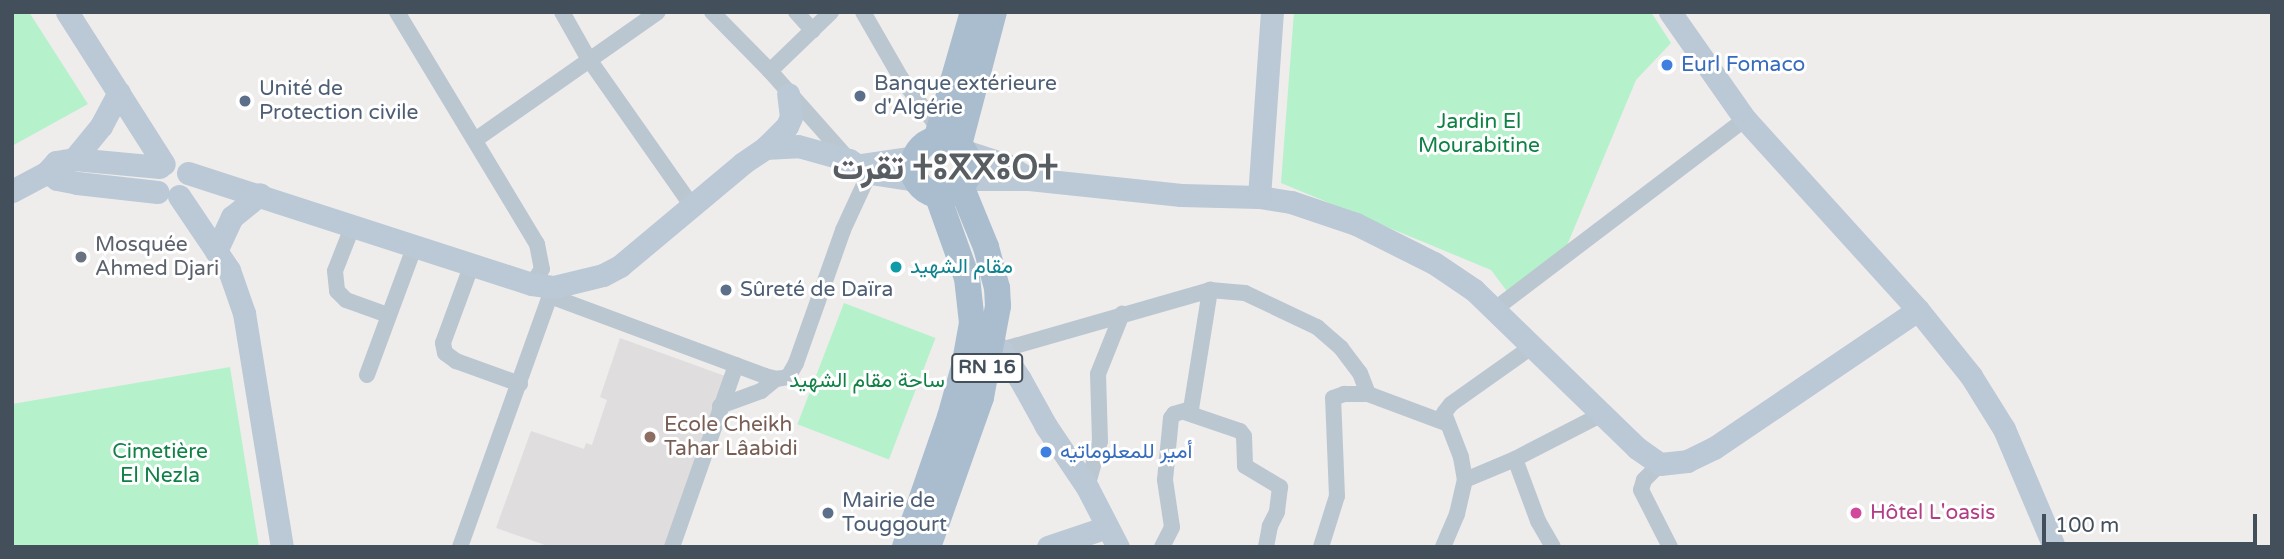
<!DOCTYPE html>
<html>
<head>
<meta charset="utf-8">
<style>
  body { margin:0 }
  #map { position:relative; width:2284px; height:559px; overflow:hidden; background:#efecec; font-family:"Varela Round",Vazirmatn,"Noto Sans Tifinagh",sans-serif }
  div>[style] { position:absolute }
  .education>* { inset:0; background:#e0ddde }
  .green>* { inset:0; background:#b5f2cb; transform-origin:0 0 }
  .street>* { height:16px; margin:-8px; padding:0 8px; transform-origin:8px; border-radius:8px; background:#bbc7d0 }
  .secondary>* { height:23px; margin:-11.5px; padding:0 11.5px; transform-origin:11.5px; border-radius:11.5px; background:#bbc8d5 }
  .primary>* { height:26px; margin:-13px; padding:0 13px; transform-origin:13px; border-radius:13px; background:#a9bdce }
  .primary>.ring { margin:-13px; padding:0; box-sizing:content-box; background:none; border:26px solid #a9bdce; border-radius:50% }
  .dots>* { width:19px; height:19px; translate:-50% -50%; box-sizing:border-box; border:4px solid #fff; border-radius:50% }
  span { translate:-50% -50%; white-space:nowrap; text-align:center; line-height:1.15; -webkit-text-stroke:6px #fff; paint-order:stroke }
  .shield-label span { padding:2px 5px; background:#fff; border:2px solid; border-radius:5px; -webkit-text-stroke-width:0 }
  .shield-label { font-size:19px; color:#43505b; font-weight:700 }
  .shop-label { font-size:21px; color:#366cbe }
  .left { translate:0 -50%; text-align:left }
  .service-label { font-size:21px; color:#4e5e75 }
  .park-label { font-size:21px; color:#0f8145 }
  .worship-label { font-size:21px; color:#5b616d }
  .culture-label { font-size:21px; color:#0d838f }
  .education-label { font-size:21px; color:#785e54 }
  .hotel-label { font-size:21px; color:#b23c85 }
  .town-label { font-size:35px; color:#585d62; font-weight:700 }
  .frame { position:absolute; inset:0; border:14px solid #43505b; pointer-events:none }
  .scale { position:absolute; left:2042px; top:514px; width:215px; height:32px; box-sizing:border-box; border:4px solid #43505b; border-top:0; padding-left:9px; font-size:21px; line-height:24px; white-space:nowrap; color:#43505b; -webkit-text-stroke:5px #fff; paint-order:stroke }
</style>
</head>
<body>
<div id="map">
  <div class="education">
    <i style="clip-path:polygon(620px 338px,725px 376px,668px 547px,551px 547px,496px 528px,531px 431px,584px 449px,586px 443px,592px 445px,607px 400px,600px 397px)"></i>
  </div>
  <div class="green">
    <i style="clip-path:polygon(12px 12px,29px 12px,88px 104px,12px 146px)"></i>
    <i style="clip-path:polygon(1294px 12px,1651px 12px,1671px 43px,1636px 80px,1563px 255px,1512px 298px,1491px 270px,1281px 183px)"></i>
    <i style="left:844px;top:303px;width:98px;height:130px;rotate:21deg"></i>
    <i style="clip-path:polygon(230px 367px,259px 547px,12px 547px,12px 404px)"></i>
  </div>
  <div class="street">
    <i style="left:397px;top:12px;width:271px;rotate:58.9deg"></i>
    <i style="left:537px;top:244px;width:25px;rotate:79deg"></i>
    <i style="left:542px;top:269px;width:18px;rotate:124deg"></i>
    <i style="left:562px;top:12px;width:53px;rotate:60.5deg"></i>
    <i style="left:588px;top:58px;width:181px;rotate:54.9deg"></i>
    <i style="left:712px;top:12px;width:83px;rotate:45.5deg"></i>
    <i style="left:770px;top:71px;width:119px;rotate:48.4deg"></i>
    <i style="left:796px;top:12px;width:25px;rotate:48deg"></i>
    <i style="left:863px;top:12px;width:76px;rotate:60.1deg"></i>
    <i style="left:901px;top:78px;width:64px;rotate:53.3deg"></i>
    <i style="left:770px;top:71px;width:85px;rotate:-44deg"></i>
    <i style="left:475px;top:140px;width:223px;rotate:-35deg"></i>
    <i style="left:353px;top:225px;width:49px;rotate:111.4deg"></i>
    <i style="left:335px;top:271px;width:20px;rotate:84deg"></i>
    <i style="left:337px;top:291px;width:13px;rotate:45deg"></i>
    <i style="left:346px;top:300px;width:45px;rotate:19.7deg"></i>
    <i style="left:472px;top:264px;width:84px;rotate:110.2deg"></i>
    <i style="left:443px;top:343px;width:10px;rotate:79deg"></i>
    <i style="left:445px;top:353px;width:14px;rotate:36deg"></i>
    <i style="left:456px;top:361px;width:68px;rotate:19.8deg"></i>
    <i style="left:554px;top:287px;width:10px;rotate:114deg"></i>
    <i style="left:550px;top:296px;width:229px;rotate:20.4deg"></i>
    <i style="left:765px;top:376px;width:11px;rotate:15deg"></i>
    <i style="left:776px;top:379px;width:12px;rotate:-9deg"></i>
    <i style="left:788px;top:377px;width:16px;rotate:-60deg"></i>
    <i style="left:796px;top:363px;width:141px;rotate:-70.5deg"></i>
    <i style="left:843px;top:230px;width:72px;rotate:-65.2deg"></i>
    <i style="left:1495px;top:309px;width:314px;rotate:-37.2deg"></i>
    <i style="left:1001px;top:350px;width:217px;rotate:-16deg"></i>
    <i style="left:1210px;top:290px;width:35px;rotate:5deg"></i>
    <i style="left:1245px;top:293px;width:80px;rotate:25.3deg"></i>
    <i style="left:1317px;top:327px;width:32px;rotate:41deg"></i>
    <i style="left:1341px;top:348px;width:31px;rotate:53deg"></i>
    <i style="left:1360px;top:373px;width:22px;rotate:69deg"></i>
    <i style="left:367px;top:375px;width:139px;rotate:-69.7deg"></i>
    <i style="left:720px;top:406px;width:44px;rotate:-20.1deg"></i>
    <i style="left:761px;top:391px;width:19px;rotate:-39deg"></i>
    <i style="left:1187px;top:413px;width:56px;rotate:18.8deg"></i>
    <i style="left:1240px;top:431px;width:6px;rotate:51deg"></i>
    <i style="left:1244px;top:436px;width:30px;rotate:88deg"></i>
    <i style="left:1245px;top:466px;width:41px;rotate:31deg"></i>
    <i style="left:1280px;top:487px;width:25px;rotate:97deg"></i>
    <i style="left:1277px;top:512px;width:16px;rotate:117deg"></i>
    <i style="left:1270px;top:526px;width:21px;rotate:101deg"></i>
    <i style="left:1515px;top:459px;width:66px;rotate:69.6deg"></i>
    <i style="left:1538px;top:521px;width:30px;rotate:60deg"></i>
    <i style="left:1660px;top:464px;width:23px;rotate:135deg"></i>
    <i style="left:1644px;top:480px;width:10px;rotate:107deg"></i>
    <i style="left:1641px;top:490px;width:64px;rotate:63deg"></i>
    <i style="left:1465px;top:480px;width:54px;rotate:-22.8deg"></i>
    <i style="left:1515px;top:459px;width:98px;rotate:-27.3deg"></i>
    <i style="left:1087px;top:487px;width:48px;rotate:-74.2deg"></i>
    <i style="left:1100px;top:441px;width:67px;rotate:-91.7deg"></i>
    <i style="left:1098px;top:374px;width:65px;rotate:-68.2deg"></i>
    <i style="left:460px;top:547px;width:267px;rotate:-70.3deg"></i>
    <i style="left:672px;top:547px;width:193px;rotate:-70.6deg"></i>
    <i style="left:1162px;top:547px;width:22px;rotate:-63deg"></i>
    <i style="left:1172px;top:527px;width:48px;rotate:-98.5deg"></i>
    <i style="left:1165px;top:480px;width:62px;rotate:-84.5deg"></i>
    <i style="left:1171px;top:418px;width:5px;rotate:-53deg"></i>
    <i style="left:1174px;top:414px;width:18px;rotate:-16deg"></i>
    <i style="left:1191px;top:409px;width:121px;rotate:-80.9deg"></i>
    <i style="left:1321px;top:547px;width:53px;rotate:-72.6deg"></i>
    <i style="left:1337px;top:496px;width:98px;rotate:-92.3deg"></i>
    <i style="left:1333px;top:398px;width:12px;rotate:-20deg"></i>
    <i style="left:1344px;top:394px;width:24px"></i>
    <i style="left:1368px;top:394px;width:83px;rotate:20.4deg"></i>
    <i style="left:1443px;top:547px;width:36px;rotate:-67deg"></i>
    <i style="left:1457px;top:514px;width:35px;rotate:-77deg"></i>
    <i style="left:1465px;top:480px;width:23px;rotate:-100deg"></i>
    <i style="left:1461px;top:457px;width:47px;rotate:-111.1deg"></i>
    <i style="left:1444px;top:413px;width:11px;rotate:-52deg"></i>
    <i style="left:1451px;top:404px;width:100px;rotate:-35.3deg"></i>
  </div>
  <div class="secondary">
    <i style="left:67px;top:12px;width:180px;rotate:57.5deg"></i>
    <i style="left:1670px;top:12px;width:131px;rotate:55deg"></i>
    <i style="left:1745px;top:119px;width:258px;rotate:47.8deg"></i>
    <i style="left:1918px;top:310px;width:85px;rotate:51.2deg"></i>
    <i style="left:1971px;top:376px;width:62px;rotate:58.1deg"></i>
    <i style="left:2004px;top:429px;width:128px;rotate:67deg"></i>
    <i style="left:765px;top:148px;width:31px;rotate:-45deg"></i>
    <i style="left:787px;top:126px;width:10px;rotate:-66deg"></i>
    <i style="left:791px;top:117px;width:23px;rotate:-97deg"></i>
    <i style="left:964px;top:151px;width:45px;rotate:18deg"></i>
    <i style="left:1007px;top:165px;width:22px;rotate:32deg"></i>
    <i style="left:74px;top:159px;width:43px;rotate:-50.7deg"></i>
    <i style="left:101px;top:126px;width:38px;rotate:-62deg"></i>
    <i style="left:862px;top:165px;width:55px;rotate:-8.4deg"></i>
    <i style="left:47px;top:172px;width:12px;rotate:35deg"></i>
    <i style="left:57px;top:179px;width:20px;rotate:11deg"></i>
    <i style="left:77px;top:183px;width:81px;rotate:6.4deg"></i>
    <i style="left:188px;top:173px;width:361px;rotate:17.9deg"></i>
    <i style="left:532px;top:284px;width:22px;rotate:8deg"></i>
    <i style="left:554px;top:287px;width:50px;rotate:-13.8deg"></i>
    <i style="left:603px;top:275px;width:19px;rotate:-28deg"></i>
    <i style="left:620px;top:266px;width:160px;rotate:-39.9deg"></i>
    <i style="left:743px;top:163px;width:27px;rotate:-34deg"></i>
    <i style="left:765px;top:148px;width:33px;rotate:-3deg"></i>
    <i style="left:798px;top:146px;width:53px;rotate:15.4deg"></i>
    <i style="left:849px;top:160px;width:25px;rotate:32deg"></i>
    <i style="left:870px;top:173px;width:48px;rotate:8.5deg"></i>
    <i style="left:966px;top:179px;width:63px"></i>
    <i style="left:1029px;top:179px;width:153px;rotate:6deg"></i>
    <i style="left:1181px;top:195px;width:78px;rotate:1.5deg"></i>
    <i style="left:1259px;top:197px;width:32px;rotate:9deg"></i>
    <i style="left:1291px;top:202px;width:69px;rotate:18.7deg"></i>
    <i style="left:1356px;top:224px;width:87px;rotate:26.6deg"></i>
    <i style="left:1434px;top:263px;width:48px;rotate:34deg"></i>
    <i style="left:1474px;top:290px;width:227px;rotate:44.1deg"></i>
    <i style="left:1637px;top:448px;width:28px;rotate:35deg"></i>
    <i style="left:1660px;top:464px;width:27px;rotate:-6deg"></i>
    <i style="left:1687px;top:461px;width:30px;rotate:-26deg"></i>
    <i style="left:1714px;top:448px;width:246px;rotate:-34.1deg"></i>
    <i style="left:12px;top:191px;width:40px;rotate:-28deg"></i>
    <i style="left:47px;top:172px;width:13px;rotate:-48deg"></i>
    <i style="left:56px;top:162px;width:18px;rotate:-9deg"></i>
    <i style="left:74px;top:159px;width:86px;rotate:5.3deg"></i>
    <i style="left:179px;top:196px;width:89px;rotate:56deg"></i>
    <i style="left:229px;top:270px;width:46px;rotate:70.8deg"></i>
    <i style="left:244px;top:313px;width:237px;rotate:80.8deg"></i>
    <i style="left:1259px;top:197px;width:185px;rotate:-86deg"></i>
    <i style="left:216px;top:251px;width:38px;rotate:-65deg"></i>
    <i style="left:232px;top:217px;width:36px;rotate:-39deg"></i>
    <i style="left:992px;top:345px;width:10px;rotate:29deg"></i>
    <i style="left:1001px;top:350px;width:35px;rotate:57deg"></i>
    <i style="left:1020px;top:379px;width:54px;rotate:61deg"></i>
    <i style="left:1046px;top:426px;width:73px;rotate:56.1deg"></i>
    <i style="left:1087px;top:487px;width:68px;rotate:62.7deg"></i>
    <i style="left:1048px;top:547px;width:62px;rotate:-18.7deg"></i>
  </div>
  <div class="primary">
    <i class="ring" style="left:913px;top:139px;width:30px;height:30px"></i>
    <i style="left:936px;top:140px;width:133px;rotate:-73.9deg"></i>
    <i style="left:959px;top:145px;width:138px;rotate:-75.3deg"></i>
    <i style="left:905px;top:547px;width:138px;rotate:-70.9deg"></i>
    <i style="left:950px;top:417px;width:52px;rotate:-74.4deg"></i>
    <i style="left:964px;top:367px;width:45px;rotate:-79.7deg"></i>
    <i style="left:972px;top:323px;width:45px;rotate:-96.3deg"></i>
    <i style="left:967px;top:278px;width:89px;rotate:-109.7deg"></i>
    <i style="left:928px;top:547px;width:159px;rotate:-70.5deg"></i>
    <i style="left:981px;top:397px;width:93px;rotate:-79.4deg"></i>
    <i style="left:998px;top:306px;width:18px;rotate:-93deg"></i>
    <i style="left:997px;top:288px;width:42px;rotate:-105deg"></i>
    <i style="left:986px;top:247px;width:66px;rotate:-112.3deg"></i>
  </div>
  <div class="dots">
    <i style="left:1667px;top:65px;background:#3f7fe0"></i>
    <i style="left:860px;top:96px;background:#5c6f8a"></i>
    <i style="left:245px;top:101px;background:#5c6f8a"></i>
    <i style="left:81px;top:257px;background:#6b7280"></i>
    <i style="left:896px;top:267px;background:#0f9aa8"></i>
    <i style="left:726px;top:290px;background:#5c6f8a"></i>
    <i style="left:650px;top:437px;background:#8d6e63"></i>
    <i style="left:1046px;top:452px;background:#3f7fe0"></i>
    <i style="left:828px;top:513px;background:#5c6f8a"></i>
    <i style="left:1856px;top:513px;background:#d1479c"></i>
  </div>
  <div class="shield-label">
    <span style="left:987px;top:368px">RN 16</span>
  </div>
  <div class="shop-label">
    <span class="left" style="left:1681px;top:65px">Eurl Fomaco</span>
    <span class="left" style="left:1060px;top:452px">أمیر للمعلوماتیه</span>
  </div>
  <div class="service-label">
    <span class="left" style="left:874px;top:96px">Banque extérieure<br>d'Algérie</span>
    <span class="left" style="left:259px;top:101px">Unité de<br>Protection civile</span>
    <span class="left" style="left:740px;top:290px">Sûreté de Daïra</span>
    <span class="left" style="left:842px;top:513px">Mairie de<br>Touggourt</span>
  </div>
  <div class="park-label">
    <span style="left:1479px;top:134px">Jardin El<br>Mourabitine</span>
    <span style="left:867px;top:381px">ساحة مقام الشهيد</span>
    <span style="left:160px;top:464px">Cimetière<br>El Nezla</span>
  </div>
  <div class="worship-label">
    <span class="left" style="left:95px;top:257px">Mosquée<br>Ahmed Djari</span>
  </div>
  <div class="culture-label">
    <span class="left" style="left:910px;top:267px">مقام الشهيد</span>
  </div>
  <div class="education-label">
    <span class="left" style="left:664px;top:437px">Ecole Cheikh<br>Tahar Lâabidi</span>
  </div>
  <div class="hotel-label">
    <span class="left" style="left:1870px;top:513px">Hôtel L'oasis</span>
  </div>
  <div class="town-label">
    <span style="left:945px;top:168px">تقرت ⵜⵓⴳⴳⵓⵔⵜ</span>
  </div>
  <div class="frame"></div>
  <div class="scale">100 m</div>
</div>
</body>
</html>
